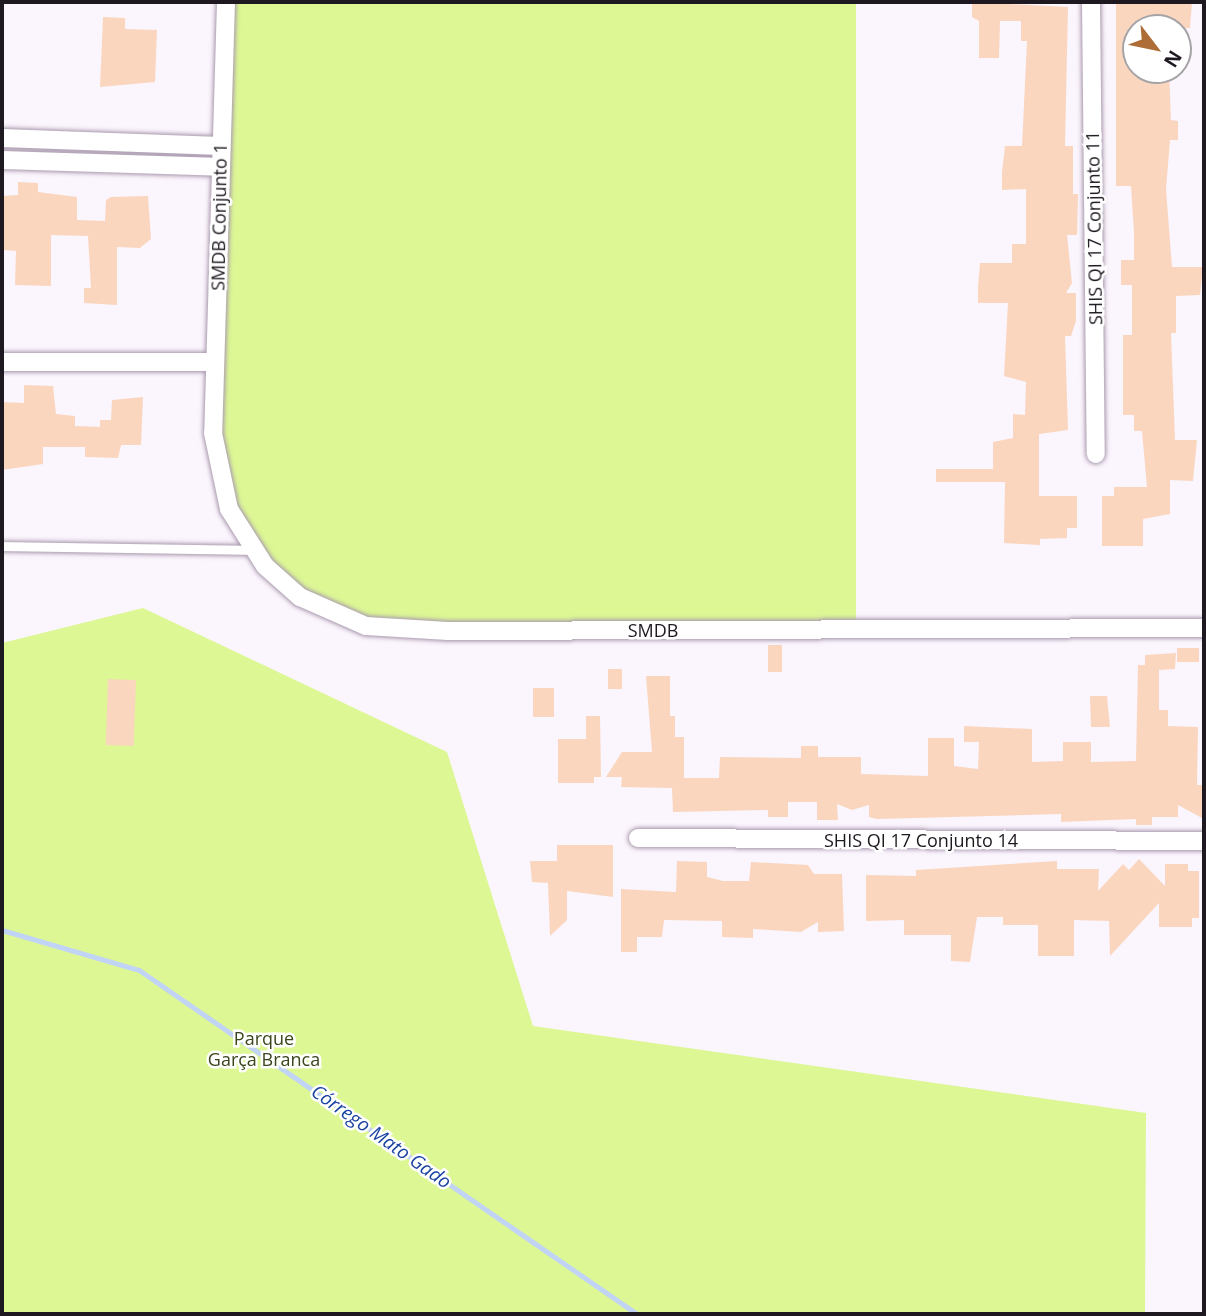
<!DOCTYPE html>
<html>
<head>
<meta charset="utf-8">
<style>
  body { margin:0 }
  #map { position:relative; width:1206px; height:1316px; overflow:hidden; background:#fbf5fd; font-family:"Open Sans",sans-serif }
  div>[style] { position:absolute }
  .green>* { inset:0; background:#ddf795 }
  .stream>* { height:5px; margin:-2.5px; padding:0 2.5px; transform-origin:2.5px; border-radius:2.5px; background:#c2d4f6 }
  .building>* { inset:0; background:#fad6bf; transform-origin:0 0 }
  .roads { filter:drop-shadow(0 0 2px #a99aae) drop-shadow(0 0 2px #a99aae) }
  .service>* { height:9px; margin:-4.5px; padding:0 4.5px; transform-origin:4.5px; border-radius:4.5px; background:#fff }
  .minor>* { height:18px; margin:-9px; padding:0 9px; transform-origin:9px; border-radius:9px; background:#fff }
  span { translate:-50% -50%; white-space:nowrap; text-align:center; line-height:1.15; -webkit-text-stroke:5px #fff; paint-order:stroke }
  .street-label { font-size:18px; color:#1e1820 }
  .park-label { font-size:18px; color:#3b451c }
  .water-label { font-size:19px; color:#1a43a0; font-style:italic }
  .frame { position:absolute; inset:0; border:4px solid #1e1820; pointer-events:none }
  .north { position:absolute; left:1122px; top:14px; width:70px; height:70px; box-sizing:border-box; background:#fff; border:2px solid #a5a3a6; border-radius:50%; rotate:122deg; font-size:19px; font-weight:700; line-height:28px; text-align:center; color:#1e1820 }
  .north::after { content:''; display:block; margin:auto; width:24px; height:32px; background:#ae6d37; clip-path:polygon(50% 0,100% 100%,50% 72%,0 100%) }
</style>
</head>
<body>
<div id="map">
  <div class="green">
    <i style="clip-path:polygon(225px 2px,856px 2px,856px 629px,366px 626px,300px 597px,229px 509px,213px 433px)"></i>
    <i style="clip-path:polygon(143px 608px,447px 752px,533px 1026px,1146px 1113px,1145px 1314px,2px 1314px,2px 643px)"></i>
  </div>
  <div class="stream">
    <i style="left:2px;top:930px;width:143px;rotate:16.3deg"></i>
    <i style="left:139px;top:970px;width:605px;rotate:34.64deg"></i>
  </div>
  <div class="building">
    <i style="clip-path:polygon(972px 2px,1068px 7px,1065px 146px,1073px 146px,1073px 194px,1078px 194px,1077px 235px,1067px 235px,1072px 283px,1066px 293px,1076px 293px,1076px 321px,1071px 336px,1065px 336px,1068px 430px,1039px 434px,1039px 496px,1077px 496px,1077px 528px,1067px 528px,1067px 538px,1040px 539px,1040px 545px,1004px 543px,1005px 482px,936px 482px,936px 469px,993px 469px,993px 442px,1013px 438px,1013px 414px,1025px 415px,1026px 382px,1004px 376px,1008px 303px,978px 303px,978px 287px,980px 263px,1012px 263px,1012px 244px,1026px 244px,1026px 189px,1002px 190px,1002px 172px,1005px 146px,1022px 146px,1027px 41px,1021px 41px,1021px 21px,1000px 21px,999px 58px,979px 58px,979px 21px,972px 17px)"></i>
    <i style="clip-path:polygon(1116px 2px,1192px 2px,1190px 28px,1136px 28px,1136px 70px,1169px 70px,1171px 120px,1178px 121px,1178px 140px,1170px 140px,1166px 189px,1172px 267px,1203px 267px,1200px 295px,1176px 296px,1176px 333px,1171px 333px,1175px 440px,1197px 440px,1193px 481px,1170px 480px,1170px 514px,1143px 519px,1143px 546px,1102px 546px,1102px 496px,1114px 496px,1114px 487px,1147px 487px,1142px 431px,1134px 431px,1134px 415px,1123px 415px,1123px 335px,1132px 335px,1132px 285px,1121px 285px,1121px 260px,1134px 260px,1134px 233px,1131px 186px,1116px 186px)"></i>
    <i style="clip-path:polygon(103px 17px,125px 18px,125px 29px,157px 30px,155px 82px,100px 87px)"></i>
    <i style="clip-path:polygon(18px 182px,38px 183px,38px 192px,77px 197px,77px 220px,105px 221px,106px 200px,111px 197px,148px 196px,151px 239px,140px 248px,117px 247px,117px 305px,84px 303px,84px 288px,91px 288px,88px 236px,51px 235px,51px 286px,15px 285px,16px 251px,2px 250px,2px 196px,18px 195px)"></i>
    <i style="clip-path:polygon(24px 385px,53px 386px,56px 414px,75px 416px,75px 426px,100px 427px,100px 420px,111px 420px,112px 400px,143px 397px,141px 445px,121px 445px,118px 458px,85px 457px,85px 447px,43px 447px,43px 464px,2px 470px,2px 402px,24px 403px)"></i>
    <i style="left:768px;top:645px;width:14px;height:27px"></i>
    <i style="left:1177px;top:648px;width:22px;height:14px"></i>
    <i style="clip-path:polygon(1176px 653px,1175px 669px,1159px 670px,1159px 710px,1168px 710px,1168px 726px,1198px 727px,1197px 785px,1204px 785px,1204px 819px,1178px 805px,1178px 817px,1152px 817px,1152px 825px,1136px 825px,1136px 819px,1061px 822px,1061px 814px,877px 819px,869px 817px,869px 805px,852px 810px,837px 804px,838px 820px,817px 820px,817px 802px,788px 802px,788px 817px,768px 817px,768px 810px,673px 812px,672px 788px,621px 787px,622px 777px,606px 777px,622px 752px,652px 752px,646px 676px,670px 676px,670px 716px,675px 716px,675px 737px,684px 737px,684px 778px,719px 778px,720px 757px,801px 758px,801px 746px,818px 746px,818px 757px,861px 757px,861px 774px,928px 776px,928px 738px,954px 738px,954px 766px,978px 769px,979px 742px,964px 742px,964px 726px,1032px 729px,1032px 762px,1063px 761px,1063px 742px,1091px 742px,1091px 762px,1136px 761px,1138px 665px,1145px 665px,1145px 655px)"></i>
    <i style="left:608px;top:669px;width:14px;height:20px"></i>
    <i style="left:108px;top:679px;width:28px;height:66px;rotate:2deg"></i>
    <i style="left:533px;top:688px;width:21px;height:29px"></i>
    <i style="clip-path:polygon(1090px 696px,1107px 696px,1110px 727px,1091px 727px)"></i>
    <i style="clip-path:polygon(586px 716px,600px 716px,601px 777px,594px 777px,594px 783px,558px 783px,558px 739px,586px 739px)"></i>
    <i style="clip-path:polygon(557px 845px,613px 845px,613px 897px,567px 891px,567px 920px,550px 936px,548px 883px,532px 882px,530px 861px,557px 861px)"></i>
    <i style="clip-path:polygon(1139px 859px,1165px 886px,1165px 864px,1188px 864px,1188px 871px,1199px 871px,1199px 918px,1192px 918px,1192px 927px,1159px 927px,1159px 903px,1110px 956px,1109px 921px,1074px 920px,1074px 956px,1038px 956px,1038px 925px,1003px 925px,1003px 917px,977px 917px,970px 962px,951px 961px,951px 935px,904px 935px,904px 920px,866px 921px,866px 875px,916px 876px,916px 870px,1057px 861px,1057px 869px,1099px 869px,1098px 891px,1123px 864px,1129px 870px)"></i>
    <i style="clip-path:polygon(677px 861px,707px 862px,707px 877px,723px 881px,749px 881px,751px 862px,808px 865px,814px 874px,842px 874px,844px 931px,818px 932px,818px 922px,801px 932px,753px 929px,753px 938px,722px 937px,722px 921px,664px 920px,662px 937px,637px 937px,637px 952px,621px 952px,621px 889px,676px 892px)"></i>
  </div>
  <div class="roads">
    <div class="service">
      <i style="left:2px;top:546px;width:253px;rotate:0.9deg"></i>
    </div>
    <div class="minor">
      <i style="left:226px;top:2px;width:431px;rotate:91.7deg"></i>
      <i style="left:213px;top:433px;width:78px;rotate:78.1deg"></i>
      <i style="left:229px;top:509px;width:67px;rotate:57.7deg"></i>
      <i style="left:265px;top:566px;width:47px;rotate:41.5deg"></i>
      <i style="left:300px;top:597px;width:72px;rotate:23.7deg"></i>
      <i style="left:366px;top:626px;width:82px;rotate:3.5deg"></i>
      <i style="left:448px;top:631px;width:756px;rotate:-0.23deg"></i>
      <i style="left:1091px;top:2px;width:452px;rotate:89.4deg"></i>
      <i style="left:2px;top:138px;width:219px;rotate:2.1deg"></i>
      <i style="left:2px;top:160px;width:219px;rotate:1.8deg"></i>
      <i style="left:2px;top:362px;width:213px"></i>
      <i style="left:638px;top:838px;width:566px;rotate:0.3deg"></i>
    </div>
  </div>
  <div class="street-label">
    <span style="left:219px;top:217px;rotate:-89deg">SMDB Conjunto 1</span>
    <span style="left:1094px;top:228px;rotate:-91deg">SHIS QI 17 Conjunto 11</span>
    <span style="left:653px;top:630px">SMDB</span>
    <span style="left:921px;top:840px">SHIS QI 17 Conjunto 14</span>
  </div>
  <div class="park-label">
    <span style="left:264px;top:1049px">Parque<br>Garça Branca</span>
  </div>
  <div class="water-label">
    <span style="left:381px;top:1137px;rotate:35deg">Córrego Mato Gado</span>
  </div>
  <div class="frame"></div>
  <div class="north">N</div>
</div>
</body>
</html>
